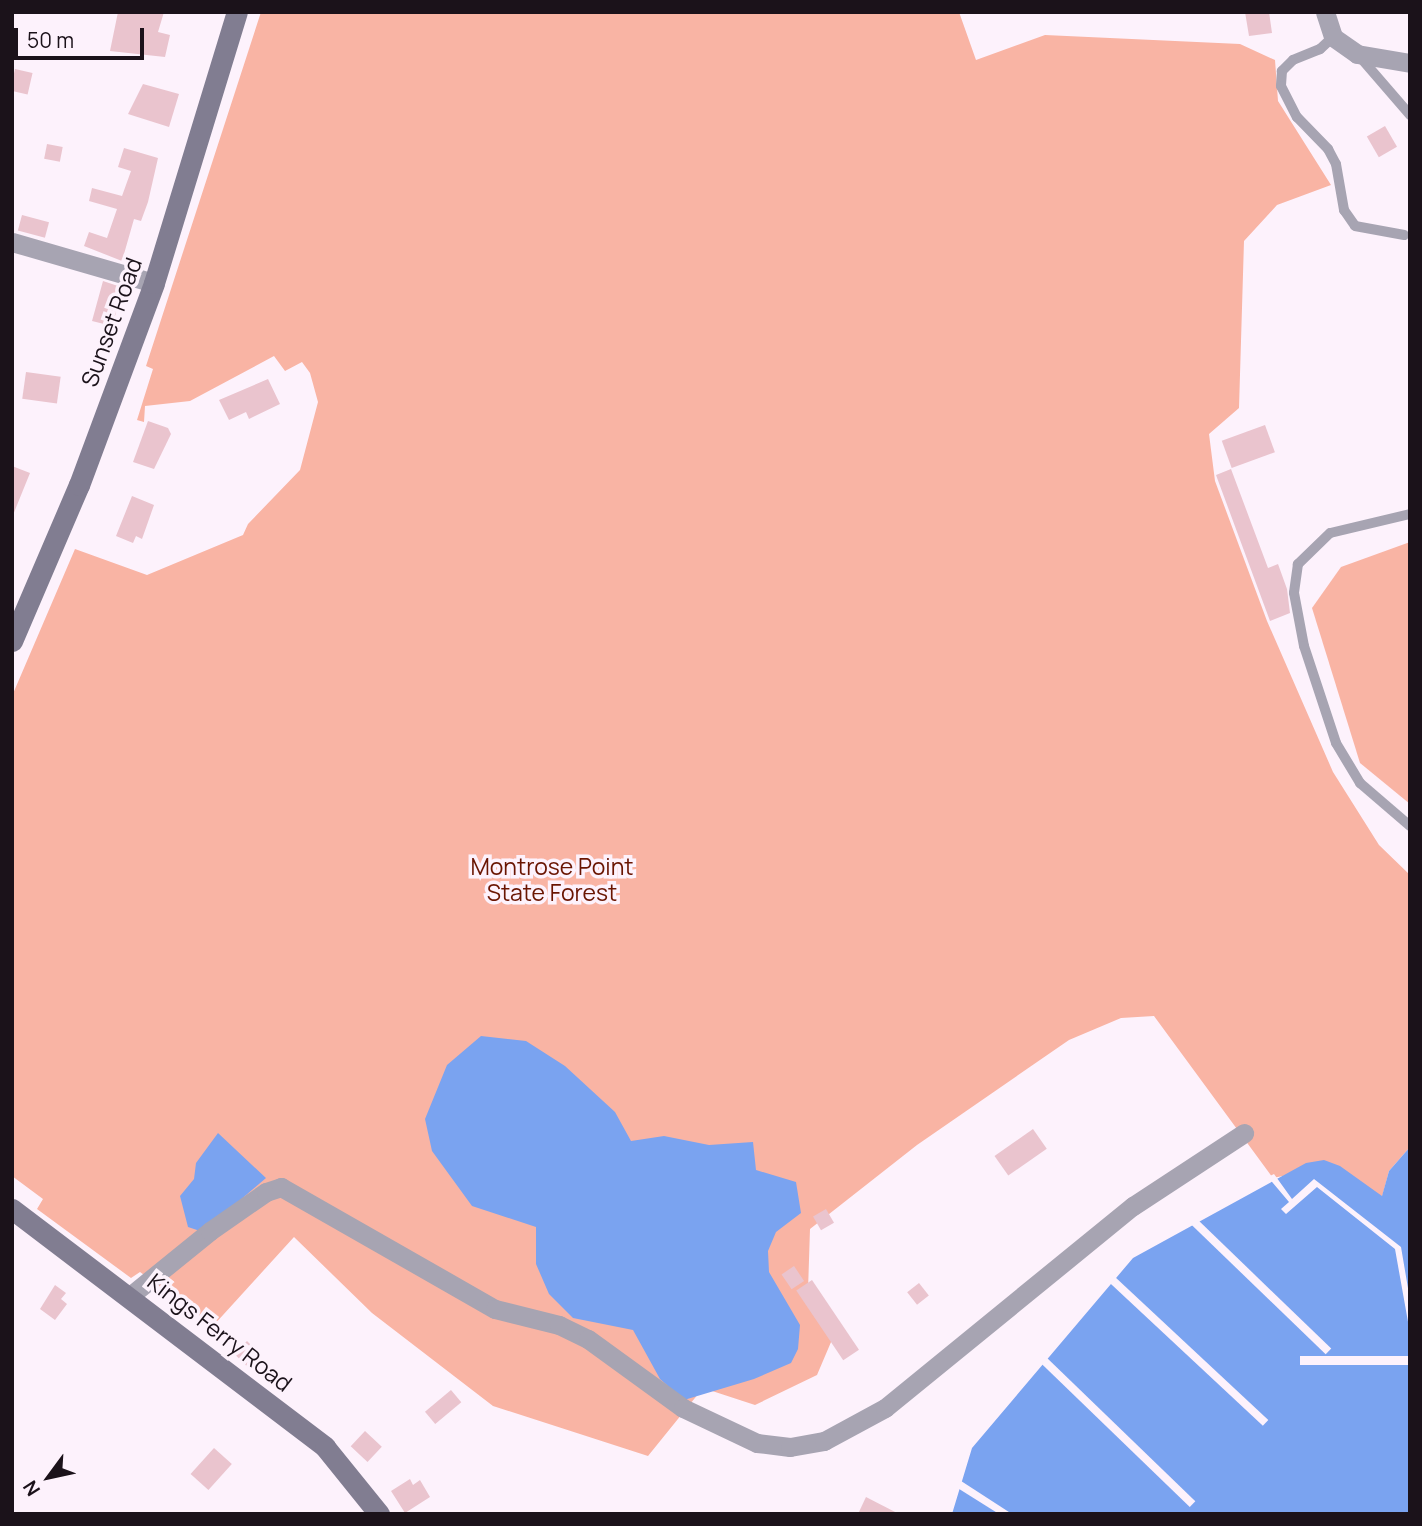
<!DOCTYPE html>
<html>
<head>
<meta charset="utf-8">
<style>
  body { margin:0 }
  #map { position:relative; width:1422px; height:1526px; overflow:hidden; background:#fdf2fc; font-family:Manrope,sans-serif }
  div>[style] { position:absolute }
  .green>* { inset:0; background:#f9b4a4 }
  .water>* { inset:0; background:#7aa3f0 }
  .pier>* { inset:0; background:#fdf2fc; transform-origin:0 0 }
  .building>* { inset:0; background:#eac4ce; transform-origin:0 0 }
  .lane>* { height:10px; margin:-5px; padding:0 5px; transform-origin:5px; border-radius:5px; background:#a7a4b2 }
  .street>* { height:19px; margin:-9.5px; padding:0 9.5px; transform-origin:9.5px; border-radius:9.5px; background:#a7a4b2 }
  .secondary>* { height:21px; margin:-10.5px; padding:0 10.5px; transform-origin:10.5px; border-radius:10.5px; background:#817d91 }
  span { translate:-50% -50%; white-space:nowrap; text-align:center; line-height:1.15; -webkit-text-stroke:7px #fdf2fc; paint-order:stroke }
  .street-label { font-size:23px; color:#1b121a }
  .park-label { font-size:23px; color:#6a1502 }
  .frame { position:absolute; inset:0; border:14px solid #1b121a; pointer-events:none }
  .north { position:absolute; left:14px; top:1442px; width:70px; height:70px; -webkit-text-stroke:5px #fdf2fc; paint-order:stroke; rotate:237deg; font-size:19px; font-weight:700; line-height:28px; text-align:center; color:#1b121a }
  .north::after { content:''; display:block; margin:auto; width:24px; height:32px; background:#1b121a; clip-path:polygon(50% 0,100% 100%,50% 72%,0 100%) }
  .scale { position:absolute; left:14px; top:28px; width:130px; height:32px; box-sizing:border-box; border:4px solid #1b121a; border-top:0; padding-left:9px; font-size:21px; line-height:24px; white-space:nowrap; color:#1b121a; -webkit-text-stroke:5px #fdf2fc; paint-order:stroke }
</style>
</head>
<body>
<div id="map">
  <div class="green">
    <i style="clip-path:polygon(261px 12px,959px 12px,976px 60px,1045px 35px,1240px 44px,1275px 60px,1278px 101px,1331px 185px,1277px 205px,1244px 241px,1239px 408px,1209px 434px,1215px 481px,1267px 621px,1333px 772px,1379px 845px,1410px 875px,1410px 1147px,1389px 1171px,1382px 1197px,1336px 1165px,1273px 1178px,1154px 1016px,1121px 1018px,1069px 1040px,917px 1145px,810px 1229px,808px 1291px,834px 1335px,817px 1375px,755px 1405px,703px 1388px,648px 1456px,493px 1406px,372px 1313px,294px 1237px,213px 1326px,140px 1272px,131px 1278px,37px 1209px,43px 1199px,12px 1176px,12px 696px,75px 549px,147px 575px,243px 535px,248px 524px,300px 470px,318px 402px,310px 373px,302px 362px,285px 371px,274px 356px,190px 401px,145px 406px,144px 422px,137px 420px,153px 369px,146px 366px)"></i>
    <i style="clip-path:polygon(1410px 542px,1410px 804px,1360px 763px,1312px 608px,1341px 567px)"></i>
  </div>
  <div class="water">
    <i style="clip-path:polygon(481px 1036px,526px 1041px,565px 1066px,615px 1112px,631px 1141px,664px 1136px,709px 1145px,753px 1142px,756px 1170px,796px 1182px,801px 1213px,776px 1232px,768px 1251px,769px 1272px,800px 1325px,798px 1349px,791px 1363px,754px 1379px,684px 1400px,660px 1379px,633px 1330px,573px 1318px,549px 1294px,536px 1264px,536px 1227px,472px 1206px,432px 1151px,425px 1119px,447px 1065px)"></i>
    <i style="clip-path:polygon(218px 1133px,266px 1178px,203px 1232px,188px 1227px,180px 1196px,194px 1179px,196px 1163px)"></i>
    <i style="clip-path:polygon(1410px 1147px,1410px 1514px,952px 1514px,972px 1448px,1133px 1258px,1306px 1163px,1324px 1160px,1340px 1166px,1382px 1196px,1389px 1171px)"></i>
  </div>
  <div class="pier">
    <i style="clip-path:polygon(1274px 1174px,1292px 1199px,1314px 1179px,1401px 1247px,1410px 1300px,1410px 1333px,1395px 1249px,1317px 1187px,1286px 1214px,1281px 1209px,1289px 1202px,1268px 1177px)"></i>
    <i style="left:1196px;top:1218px;width:188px;height:8px;rotate:44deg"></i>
    <i style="left:1114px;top:1276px;width:211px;height:8px;rotate:43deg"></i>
    <i style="left:1045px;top:1356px;width:209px;height:8px;rotate:44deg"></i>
    <i style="left:1410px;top:1356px;width:9px;height:110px;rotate:90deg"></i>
    <i style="clip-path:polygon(958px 1479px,1012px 1514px,999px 1514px,956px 1487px)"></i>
  </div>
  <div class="building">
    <i style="clip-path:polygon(118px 12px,164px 12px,158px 32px,170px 35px,165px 57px,110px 51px)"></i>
    <i style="clip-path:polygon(1245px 12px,1269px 12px,1272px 33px,1249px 36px)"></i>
    <i style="left:15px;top:69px;width:18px;height:22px;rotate:13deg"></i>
    <i style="clip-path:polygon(143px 84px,179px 94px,169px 127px,128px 114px)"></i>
    <i style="left:1385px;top:126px;width:24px;height:21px;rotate:60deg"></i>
    <i style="left:47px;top:144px;width:16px;height:15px;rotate:11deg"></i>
    <i style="clip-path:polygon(124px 148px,158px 158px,148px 202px,141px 221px,134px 219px,122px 261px,84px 246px,89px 232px,107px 238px,117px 209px,89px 201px,92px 188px,122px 196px,131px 171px,118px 167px)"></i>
    <i style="left:22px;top:215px;width:28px;height:16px;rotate:15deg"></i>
    <i style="clip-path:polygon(103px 281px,118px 286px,115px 294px,121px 296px,112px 326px,92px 321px)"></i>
    <i style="left:26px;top:372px;width:35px;height:27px;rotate:8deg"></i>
    <i style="clip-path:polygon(268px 379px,280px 404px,249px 419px,246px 412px,229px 420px,219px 400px)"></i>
    <i style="clip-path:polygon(148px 421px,168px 428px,171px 434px,154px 469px,133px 462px)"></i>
    <i style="left:1265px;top:425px;width:29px;height:46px;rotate:70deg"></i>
    <i style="clip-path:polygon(12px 466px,30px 473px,13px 515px,12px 515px)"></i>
    <i style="clip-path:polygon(1231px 469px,1268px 568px,1278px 564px,1287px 589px,1290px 613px,1270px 621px,1216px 475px)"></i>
    <i style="clip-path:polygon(132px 496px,154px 505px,142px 539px,136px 536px,133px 543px,116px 536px)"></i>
    <i style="left:1033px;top:1129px;width:24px;height:47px;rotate:55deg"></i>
    <i style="left:826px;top:1209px;width:16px;height:15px;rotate:60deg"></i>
    <i style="left:794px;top:1266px;width:18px;height:15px;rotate:56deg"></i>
    <i style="left:812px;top:1280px;width:84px;height:19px;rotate:56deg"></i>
    <i style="left:919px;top:1283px;width:16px;height:15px;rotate:52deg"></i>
    <i style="clip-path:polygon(55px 1285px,66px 1293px,61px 1299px,67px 1304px,55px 1320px,40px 1309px)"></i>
    <i style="left:247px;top:1341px;width:17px;height:18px;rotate:45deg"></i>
    <i style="left:451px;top:1390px;width:16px;height:34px;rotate:50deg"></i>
    <i style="left:365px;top:1431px;width:23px;height:21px;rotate:43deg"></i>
    <i style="left:214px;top:1448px;width:24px;height:35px;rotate:42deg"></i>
    <i style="clip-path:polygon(410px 1479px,413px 1485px,420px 1480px,430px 1497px,405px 1513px,391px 1491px)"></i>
    <i style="clip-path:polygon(866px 1497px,899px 1514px,858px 1514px)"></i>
  </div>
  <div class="lane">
    <i style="left:1333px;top:37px;width:18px;rotate:137deg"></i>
    <i style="left:1320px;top:49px;width:29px;rotate:158deg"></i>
    <i style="left:1293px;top:60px;width:16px;rotate:135deg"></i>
    <i style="left:1282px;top:71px;width:15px;rotate:94deg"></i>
    <i style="left:1281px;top:86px;width:35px;rotate:63deg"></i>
    <i style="left:1297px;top:117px;width:45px;rotate:45.9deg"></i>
    <i style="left:1328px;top:149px;width:17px;rotate:62deg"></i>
    <i style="left:1336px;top:164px;width:47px;rotate:80.1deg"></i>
    <i style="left:1344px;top:210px;width:19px;rotate:55deg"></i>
    <i style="left:1355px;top:226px;width:50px;rotate:10.4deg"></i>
    <i style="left:1360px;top:57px;width:77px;rotate:49.2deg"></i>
    <i style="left:1410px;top:514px;width:82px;rotate:166.6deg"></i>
    <i style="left:1330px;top:533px;width:45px;rotate:135.9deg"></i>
    <i style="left:1298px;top:564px;width:29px;rotate:98deg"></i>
    <i style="left:1294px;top:593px;width:54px;rotate:79.3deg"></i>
    <i style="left:1304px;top:646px;width:102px;rotate:71.7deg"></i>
    <i style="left:1336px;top:743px;width:47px;rotate:59deg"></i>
    <i style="left:1360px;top:783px;width:66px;rotate:40.7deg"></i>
  </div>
  <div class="street">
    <i style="left:1325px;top:12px;width:26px;rotate:72deg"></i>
    <i style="left:1333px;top:37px;width:29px;rotate:35deg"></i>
    <i style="left:1357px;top:54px;width:54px;rotate:9.6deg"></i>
    <i style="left:12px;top:242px;width:148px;rotate:16.1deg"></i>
    <i style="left:130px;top:1296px;width:103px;rotate:-39.1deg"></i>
    <i style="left:210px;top:1231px;width:68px;rotate:-34.9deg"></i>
    <i style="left:266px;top:1192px;width:16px;rotate:-18deg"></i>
    <i style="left:281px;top:1187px;width:246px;rotate:29.7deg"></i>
    <i style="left:495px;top:1309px;width:66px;rotate:14deg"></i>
    <i style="left:559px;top:1325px;width:32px;rotate:26deg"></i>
    <i style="left:588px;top:1339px;width:117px;rotate:36deg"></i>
    <i style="left:683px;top:1408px;width:82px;rotate:25.3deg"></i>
    <i style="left:757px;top:1443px;width:33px;rotate:7deg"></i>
    <i style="left:790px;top:1447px;width:35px;rotate:-10deg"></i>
    <i style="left:824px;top:1441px;width:69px;rotate:-28.4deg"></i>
    <i style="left:885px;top:1408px;width:320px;rotate:-39.2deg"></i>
    <i style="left:1133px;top:1206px;width:133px;rotate:-33.3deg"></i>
  </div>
  <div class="secondary">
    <i style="left:12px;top:641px;width:170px;rotate:-66.8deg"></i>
    <i style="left:79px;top:485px;width:215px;rotate:-69.6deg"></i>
    <i style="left:154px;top:283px;width:283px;rotate:-73deg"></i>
    <i style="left:12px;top:1209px;width:393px;rotate:37.2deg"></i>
    <i style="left:325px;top:1447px;width:86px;rotate:51.1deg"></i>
  </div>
  <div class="street-label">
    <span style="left:111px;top:322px;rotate:-70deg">Sunset Road</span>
    <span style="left:220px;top:1332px;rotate:38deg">Kings Ferry Road</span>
  </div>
  <div class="park-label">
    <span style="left:552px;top:879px">Montrose Point<br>State Forest</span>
  </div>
  <div class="frame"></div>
  <div class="north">N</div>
  <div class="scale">50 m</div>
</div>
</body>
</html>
